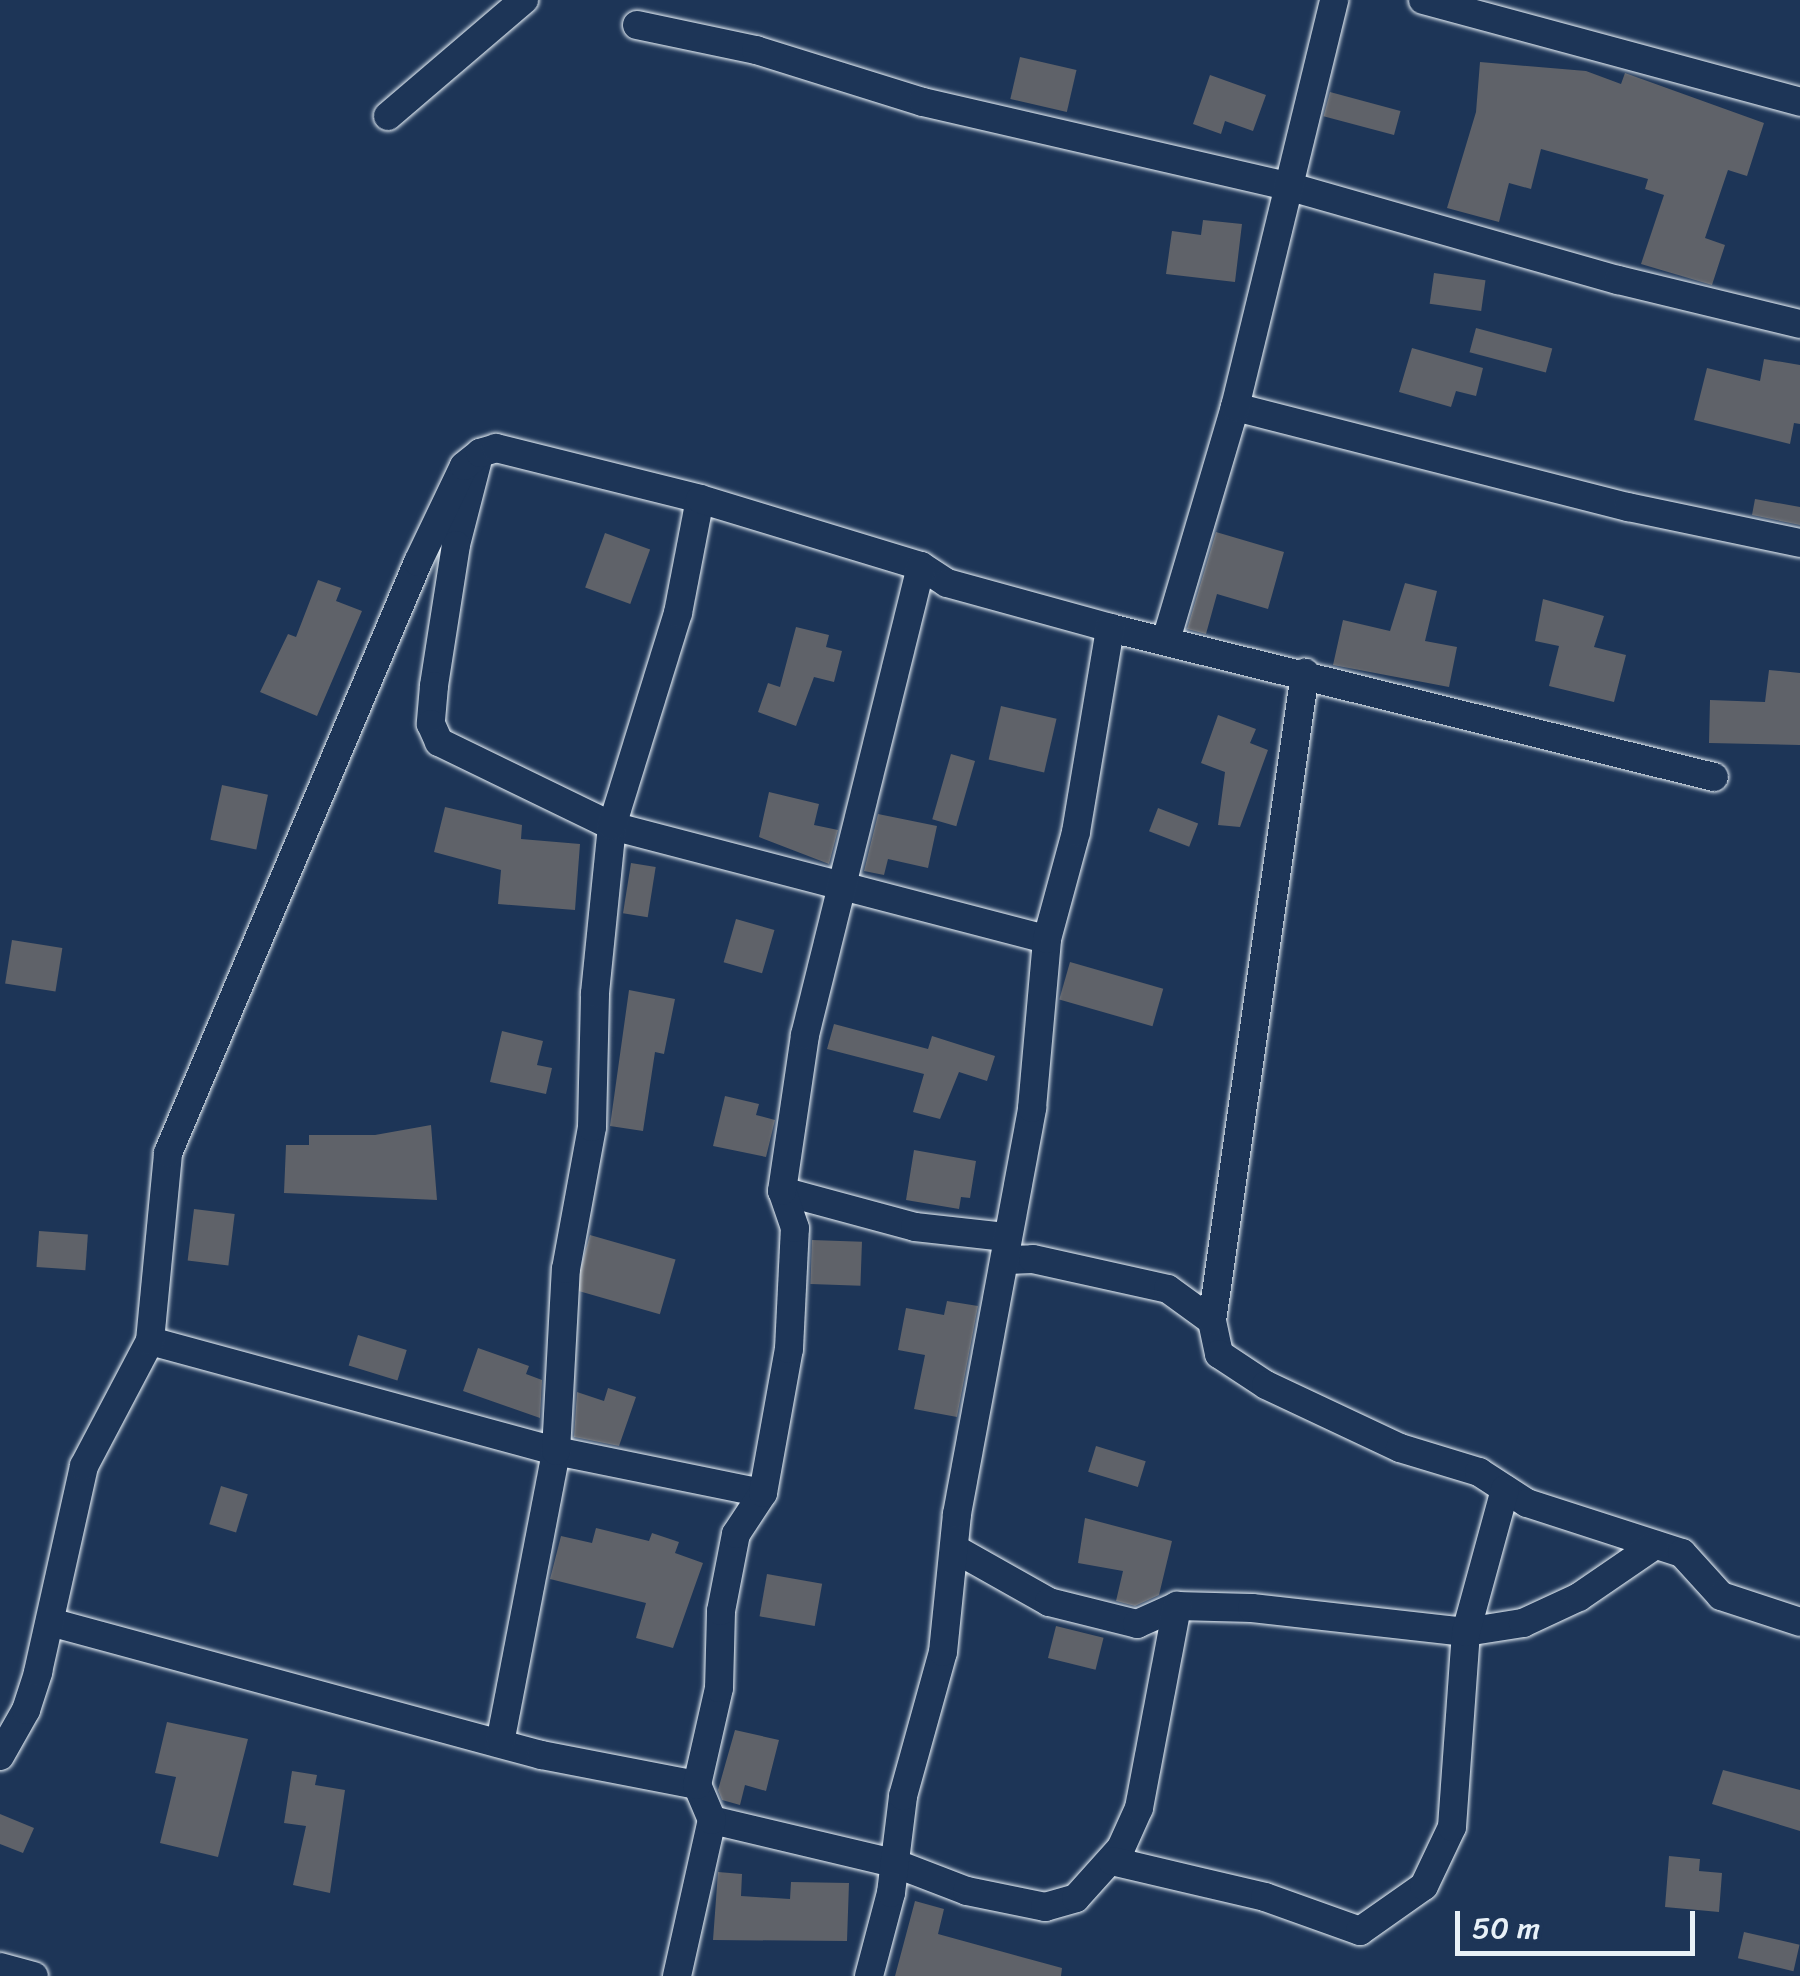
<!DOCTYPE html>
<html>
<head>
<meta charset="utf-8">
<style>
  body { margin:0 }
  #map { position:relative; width:1800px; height:1976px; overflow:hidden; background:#1d3557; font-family:Sriracha,sans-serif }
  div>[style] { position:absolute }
  .building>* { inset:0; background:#5f6269; transform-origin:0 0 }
  .roads { filter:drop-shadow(0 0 2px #e8f1f8) drop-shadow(0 0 2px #e8f1f8) }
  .street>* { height:28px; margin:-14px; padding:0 14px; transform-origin:14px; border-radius:14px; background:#1d3557 }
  span { translate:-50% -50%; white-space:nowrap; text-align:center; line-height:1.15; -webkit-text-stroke:8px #1d3557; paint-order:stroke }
  .scale { position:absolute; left:1455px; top:1911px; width:240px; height:45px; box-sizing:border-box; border:5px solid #e8f1f8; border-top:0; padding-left:12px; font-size:30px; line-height:35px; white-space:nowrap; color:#e8f1f8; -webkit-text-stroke:8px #1d3557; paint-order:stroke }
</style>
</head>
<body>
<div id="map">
  <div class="building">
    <i style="left:1020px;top:57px;width:58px;height:43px;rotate:13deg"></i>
    <i style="clip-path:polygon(1480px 62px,1586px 71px,1621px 84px,1625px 73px,1764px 123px,1747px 176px,1728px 170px,1705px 238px,1725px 245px,1712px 285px,1641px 264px,1664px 195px,1645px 189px,1648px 179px,1541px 149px,1531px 189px,1509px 183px,1499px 222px,1447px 208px,1476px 112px)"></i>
    <i style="clip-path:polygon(1210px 75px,1266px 95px,1253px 131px,1225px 121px,1221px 134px,1193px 124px)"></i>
    <i style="left:1330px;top:92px;width:73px;height:25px;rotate:15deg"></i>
    <i style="clip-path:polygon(1203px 220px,1242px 224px,1235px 282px,1166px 274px,1172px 231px,1201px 235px)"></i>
    <i style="left:1434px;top:273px;width:52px;height:31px;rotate:8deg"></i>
    <i style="left:1476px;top:328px;width:79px;height:25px;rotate:15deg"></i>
    <i style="clip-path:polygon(1412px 348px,1483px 368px,1476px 396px,1456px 391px,1451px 407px,1399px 392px)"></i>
    <i style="clip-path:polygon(1764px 359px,1800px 365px,1800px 424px,1794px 423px,1790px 444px,1694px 420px,1707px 368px,1760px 381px)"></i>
    <i style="clip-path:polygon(1755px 499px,1800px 507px,1800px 525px,1752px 515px)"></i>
    <i style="clip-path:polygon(1216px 532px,1284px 552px,1268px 609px,1217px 594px,1206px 634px,1187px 629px)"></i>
    <i style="left:605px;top:533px;width:48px;height:58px;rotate:20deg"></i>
    <i style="clip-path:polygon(318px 580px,341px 588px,336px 601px,362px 611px,317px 716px,260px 692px,288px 634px,296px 637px)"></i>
    <i style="clip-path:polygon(1405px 583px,1437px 591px,1425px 641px,1457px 647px,1449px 687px,1333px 665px,1343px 620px,1390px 631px)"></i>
    <i style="clip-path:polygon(1543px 599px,1604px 616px,1594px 647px,1626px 655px,1614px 702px,1549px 686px,1559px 646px,1535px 641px)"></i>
    <i style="clip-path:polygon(796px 627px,829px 635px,826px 647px,842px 651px,834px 682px,814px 677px,796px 726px,758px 712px,768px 683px,780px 687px)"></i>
    <i style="clip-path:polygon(1769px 670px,1800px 673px,1800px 745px,1709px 743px,1710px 700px,1765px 702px)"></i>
    <i style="left:1001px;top:706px;width:57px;height:55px;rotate:13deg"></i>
    <i style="clip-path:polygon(1218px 715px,1256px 729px,1250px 743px,1268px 750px,1240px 827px,1218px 825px,1225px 772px,1201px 763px)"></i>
    <i style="left:951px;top:754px;width:25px;height:68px;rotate:16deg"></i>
    <i style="left:222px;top:785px;width:47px;height:56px;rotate:12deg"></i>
    <i style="clip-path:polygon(769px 792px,819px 804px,814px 825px,838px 830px,829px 864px,759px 837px)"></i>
    <i style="clip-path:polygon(445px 807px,522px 825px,521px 839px,580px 844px,575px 910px,498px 904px,501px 870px,434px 852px)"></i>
    <i style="left:1158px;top:808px;width:43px;height:25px;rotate:21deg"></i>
    <i style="clip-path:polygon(878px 814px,937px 826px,928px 868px,888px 859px,884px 875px,864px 871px)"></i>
    <i style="left:631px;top:863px;width:25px;height:51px;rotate:9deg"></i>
    <i style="left:736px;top:919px;width:40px;height:45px;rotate:16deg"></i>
    <i style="left:12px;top:940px;width:51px;height:44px;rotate:9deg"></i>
    <i style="left:1070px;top:962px;width:97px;height:39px;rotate:16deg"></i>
    <i style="clip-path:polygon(629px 990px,675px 999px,664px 1054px,655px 1052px,643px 1131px,610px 1126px)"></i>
    <i style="clip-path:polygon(834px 1024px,928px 1049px,932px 1036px,995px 1056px,987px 1081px,959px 1072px,940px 1119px,913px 1112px,924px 1074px,827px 1049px)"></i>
    <i style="clip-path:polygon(502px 1031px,543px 1041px,537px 1065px,552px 1068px,546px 1094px,490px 1082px)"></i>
    <i style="clip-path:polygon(725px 1096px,759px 1104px,756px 1115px,775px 1120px,766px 1157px,713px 1146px)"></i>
    <i style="clip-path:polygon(431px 1125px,437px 1200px,284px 1193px,286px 1145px,309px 1145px,309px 1135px,375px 1135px)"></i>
    <i style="clip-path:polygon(914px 1150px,976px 1161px,970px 1198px,961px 1197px,959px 1209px,906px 1200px)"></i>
    <i style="left:194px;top:1209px;width:41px;height:52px;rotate:7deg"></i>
    <i style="left:39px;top:1231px;width:49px;height:36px;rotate:4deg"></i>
    <i style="left:590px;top:1235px;width:89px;height:57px;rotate:16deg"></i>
    <i style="left:812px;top:1240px;width:50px;height:44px;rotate:2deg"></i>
    <i style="clip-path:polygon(947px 1301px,978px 1306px,957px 1417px,914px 1409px,925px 1355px,898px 1350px,906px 1308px,944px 1315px)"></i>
    <i style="left:358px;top:1335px;width:51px;height:32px;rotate:17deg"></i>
    <i style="clip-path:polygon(478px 1348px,529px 1366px,526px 1374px,542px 1380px,540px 1418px,463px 1391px)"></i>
    <i style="clip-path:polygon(608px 1388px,636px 1397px,619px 1446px,574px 1437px,577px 1392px,604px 1401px)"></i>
    <i style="left:1096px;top:1446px;width:52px;height:27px;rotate:17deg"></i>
    <i style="left:221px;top:1486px;width:28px;height:40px;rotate:17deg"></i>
    <i style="clip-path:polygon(1085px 1518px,1172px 1541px,1159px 1595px,1135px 1606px,1116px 1601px,1123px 1571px,1078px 1563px)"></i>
    <i style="clip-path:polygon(596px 1528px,649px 1541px,652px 1533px,679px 1542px,675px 1553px,703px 1563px,673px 1648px,636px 1638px,646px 1603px,550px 1579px,561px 1536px,592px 1543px)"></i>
    <i style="left:767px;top:1574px;width:56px;height:43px;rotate:10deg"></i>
    <i style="left:1056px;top:1626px;width:49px;height:33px;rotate:14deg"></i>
    <i style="clip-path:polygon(167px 1722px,248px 1739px,218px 1857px,160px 1843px,176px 1777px,155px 1773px)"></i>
    <i style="clip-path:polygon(735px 1730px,779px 1740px,766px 1791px,745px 1785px,740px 1805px,722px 1800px,718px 1790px)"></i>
    <i style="clip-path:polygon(1723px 1770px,1800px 1790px,1800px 1831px,1712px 1804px)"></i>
    <i style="clip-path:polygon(292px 1771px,317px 1775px,315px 1785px,345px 1790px,330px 1893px,293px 1885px,306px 1826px,284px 1823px)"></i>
    <i style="clip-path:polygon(0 1814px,34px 1828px,23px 1853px,0 1844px)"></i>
    <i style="clip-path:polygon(1669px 1856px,1700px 1859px,1699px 1871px,1722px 1873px,1719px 1912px,1665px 1907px)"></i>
    <i style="clip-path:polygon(718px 1872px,742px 1874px,741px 1896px,790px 1899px,791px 1882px,849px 1883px,847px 1941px,713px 1940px)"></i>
    <i style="clip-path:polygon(915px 1901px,944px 1909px,938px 1934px,1062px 1968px,1061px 1976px,895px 1976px)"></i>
    <i style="left:1744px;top:1932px;width:57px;height:27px;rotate:13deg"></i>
  </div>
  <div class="roads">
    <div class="street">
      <i style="left:1423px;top:0;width:391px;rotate:15.1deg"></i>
      <i style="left:637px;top:25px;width:122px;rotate:11.9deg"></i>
      <i style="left:756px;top:50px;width:175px;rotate:17.3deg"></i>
      <i style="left:923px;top:102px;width:378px;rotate:13deg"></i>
      <i style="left:1291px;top:187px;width:340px;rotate:15.9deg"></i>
      <i style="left:1618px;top:280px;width:187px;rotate:13.6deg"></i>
      <i style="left:388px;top:116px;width:179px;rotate:-40.5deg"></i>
      <i style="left:1235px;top:407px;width:406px;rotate:14.3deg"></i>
      <i style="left:1628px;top:507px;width:176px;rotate:11.8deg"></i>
      <i style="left:477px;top:463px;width:85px;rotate:104.4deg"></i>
      <i style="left:456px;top:545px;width:143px;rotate:98.9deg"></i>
      <i style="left:434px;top:686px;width:38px;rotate:95deg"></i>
      <i style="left:431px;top:724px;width:20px;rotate:66deg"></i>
      <i style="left:439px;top:742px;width:192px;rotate:25.9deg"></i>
      <i style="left:612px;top:826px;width:449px;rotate:14.6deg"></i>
      <i style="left:1166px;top:640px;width:243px;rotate:-73.5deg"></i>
      <i style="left:1235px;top:407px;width:419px;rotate:-76.3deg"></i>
      <i style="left:782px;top:1191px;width:138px;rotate:15.1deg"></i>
      <i style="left:915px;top:1227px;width:91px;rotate:6.3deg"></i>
      <i style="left:1008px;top:1260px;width:25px;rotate:-2deg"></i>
      <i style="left:1033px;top:1259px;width:138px;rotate:12.5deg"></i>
      <i style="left:1168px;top:1289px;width:54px;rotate:36deg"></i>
      <i style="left:1212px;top:1321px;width:34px;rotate:78deg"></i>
      <i style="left:1219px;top:1354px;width:56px;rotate:33.4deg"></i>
      <i style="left:1266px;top:1385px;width:148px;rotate:25.2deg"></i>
      <i style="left:1400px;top:1448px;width:83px;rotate:16.9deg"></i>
      <i style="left:1479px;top:1472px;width:57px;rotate:32.9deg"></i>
      <i style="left:1527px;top:1503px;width:163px;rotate:17.9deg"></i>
      <i style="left:1682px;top:1553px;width:58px;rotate:47.8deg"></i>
      <i style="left:1721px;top:1596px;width:83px;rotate:18.2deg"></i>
      <i style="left:1212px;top:1321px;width:655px;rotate:-81.83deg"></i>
      <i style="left:150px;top:1341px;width:421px;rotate:15.2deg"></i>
      <i style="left:556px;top:1451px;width:211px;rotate:11.5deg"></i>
      <i style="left:955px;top:1549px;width:108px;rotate:29.4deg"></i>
      <i style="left:1049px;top:1602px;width:91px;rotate:14deg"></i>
      <i style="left:1137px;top:1624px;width:44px;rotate:-24.2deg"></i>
      <i style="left:1177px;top:1606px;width:75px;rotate:1.5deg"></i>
      <i style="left:1252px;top:1608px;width:215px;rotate:6.4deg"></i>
      <i style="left:1466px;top:1632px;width:58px;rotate:-9deg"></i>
      <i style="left:1523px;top:1623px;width:62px;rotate:-24.9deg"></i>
      <i style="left:1579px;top:1597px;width:92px;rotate:-34.4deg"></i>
      <i style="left:50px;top:1622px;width:509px;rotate:15.16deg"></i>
      <i style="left:541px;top:1755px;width:159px;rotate:10.9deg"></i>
      <i style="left:500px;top:1743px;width:297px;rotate:-79.1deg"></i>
      <i style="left:556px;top:1451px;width:182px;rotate:-86.9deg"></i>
      <i style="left:566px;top:1269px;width:144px;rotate:-79.6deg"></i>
      <i style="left:592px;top:1127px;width:134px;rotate:-88.7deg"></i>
      <i style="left:595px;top:993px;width:168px;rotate:-84.2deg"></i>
      <i style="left:612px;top:826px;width:223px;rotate:-72.8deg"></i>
      <i style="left:678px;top:613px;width:116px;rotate:-79.1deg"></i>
      <i style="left:0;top:1756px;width:53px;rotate:-60.5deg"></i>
      <i style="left:26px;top:1710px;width:40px;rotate:-72deg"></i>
      <i style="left:38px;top:1672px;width:211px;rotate:-77.4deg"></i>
      <i style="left:84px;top:1466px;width:141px;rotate:-62.2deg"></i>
      <i style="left:150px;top:1341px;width:189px;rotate:-84.5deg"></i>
      <i style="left:168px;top:1153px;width:642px;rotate:-67.07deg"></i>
      <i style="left:418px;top:562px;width:106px;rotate:-64.4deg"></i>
      <i style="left:464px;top:466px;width:21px;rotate:-39deg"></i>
      <i style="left:480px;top:453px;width:17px;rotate:-17deg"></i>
      <i style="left:496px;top:448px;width:210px;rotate:14deg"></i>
      <i style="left:700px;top:499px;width:231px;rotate:16.9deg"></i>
      <i style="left:921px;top:566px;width:31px;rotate:33deg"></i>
      <i style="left:947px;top:583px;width:169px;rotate:15.4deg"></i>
      <i style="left:1110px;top:628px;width:622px;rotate:13.86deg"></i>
      <i style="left:712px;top:1820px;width:187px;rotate:13.3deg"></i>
      <i style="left:894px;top:1863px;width:78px;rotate:21deg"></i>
      <i style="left:967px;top:1891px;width:80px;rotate:11.6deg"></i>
      <i style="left:1045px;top:1907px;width:32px;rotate:-16deg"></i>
      <i style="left:1076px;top:1898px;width:67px;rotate:-48deg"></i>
      <i style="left:1121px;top:1848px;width:44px;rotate:-65.8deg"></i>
      <i style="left:1139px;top:1808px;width:206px;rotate:-79.3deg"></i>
      <i style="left:1112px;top:1861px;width:157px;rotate:13.2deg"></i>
      <i style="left:1265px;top:1897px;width:101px;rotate:19.7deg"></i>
      <i style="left:1360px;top:1931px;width:78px;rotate:-35.1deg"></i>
      <i style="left:1424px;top:1886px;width:65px;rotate:-64.6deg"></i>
      <i style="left:1452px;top:1827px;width:196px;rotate:-85.9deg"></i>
      <i style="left:1466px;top:1632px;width:148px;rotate:-74.7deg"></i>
      <i style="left:0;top:1967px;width:35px;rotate:15deg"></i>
      <i style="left:677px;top:1976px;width:160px;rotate:-77.4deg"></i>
      <i style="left:712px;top:1820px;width:38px;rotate:-113deg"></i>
      <i style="left:697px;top:1785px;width:99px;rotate:-77.2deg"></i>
      <i style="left:719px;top:1688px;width:77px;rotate:-88.5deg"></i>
      <i style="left:721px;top:1611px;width:78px;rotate:-79deg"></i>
      <i style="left:736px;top:1534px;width:49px;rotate:-56.6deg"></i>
      <i style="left:763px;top:1493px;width:146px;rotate:-79.8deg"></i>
      <i style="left:789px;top:1349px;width:121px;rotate:-87.2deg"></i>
      <i style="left:795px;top:1228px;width:39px;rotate:-109deg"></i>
      <i style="left:782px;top:1191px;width:158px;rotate:-81.6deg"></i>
      <i style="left:805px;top:1035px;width:483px;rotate:-76.1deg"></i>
      <i style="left:869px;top:1976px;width:86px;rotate:-75.2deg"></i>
      <i style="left:891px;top:1893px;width:98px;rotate:-82.9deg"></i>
      <i style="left:903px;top:1796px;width:149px;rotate:-74.5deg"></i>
      <i style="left:943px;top:1652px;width:139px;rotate:-84.2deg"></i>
      <i style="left:957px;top:1514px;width:413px;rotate:-79.5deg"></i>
      <i style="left:1032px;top:1108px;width:170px;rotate:-84.9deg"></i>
      <i style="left:1047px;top:939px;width:111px;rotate:-74.8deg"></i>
      <i style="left:1076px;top:832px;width:207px;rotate:-80.5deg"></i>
    </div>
  </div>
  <div class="scale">50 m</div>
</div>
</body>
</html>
